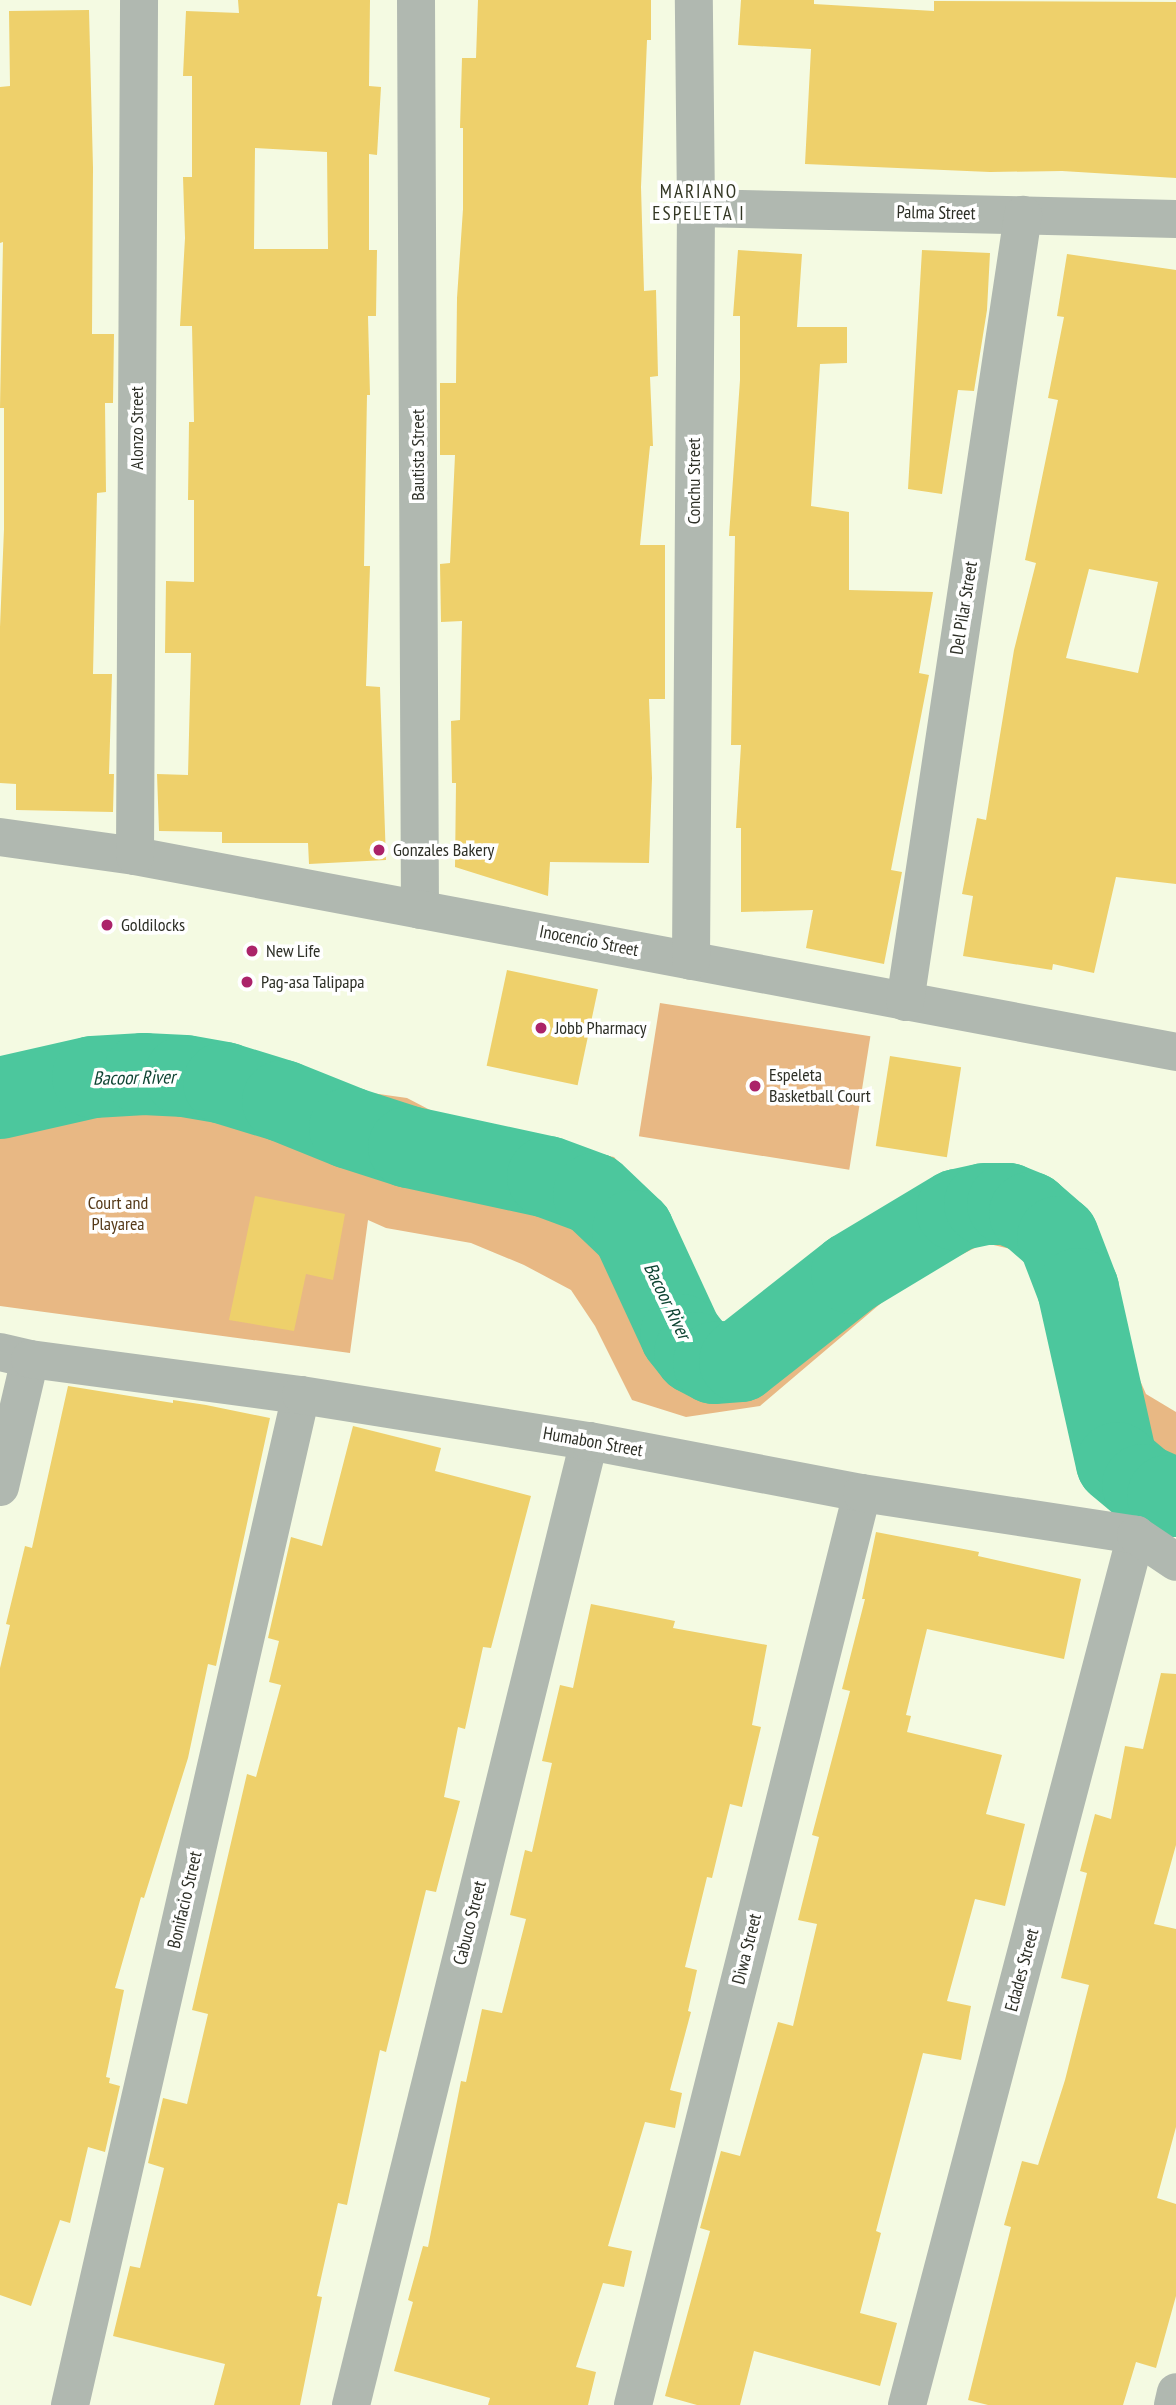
<!DOCTYPE html>
<html>
<head>
<meta charset="utf-8">
<style>
  body { margin:0 }
  #map { position:relative; width:1176px; height:2405px; overflow:hidden; background:#f4fae2; font-family:"PT Sans Narrow",sans-serif }
  div>[style] { position:absolute }
  .green>* { inset:0; background:#e8b884; transform-origin:0 0 }
  .river>* { height:82px; margin:-41px; padding:0 41px; transform-origin:41px; border-radius:41px; background:#4cc79d }
  .building>* { inset:0; background:#eed06b; transform-origin:0 0 }
  .minor>* { height:38px; margin:-19px; padding:0 19px; transform-origin:19px; border-radius:19px; background:#b0b8b0 }
  .tertiary>* { height:38px; margin:-19px; padding:0 19px; transform-origin:19px; border-radius:19px; background:#b0b8b0 }
  .dots>* { width:19px; height:19px; translate:-50% -50%; box-sizing:border-box; border:4px solid #fff; border-radius:50% }
  span { translate:-50% -50%; white-space:nowrap; text-align:center; line-height:1.15; -webkit-text-stroke:7px #fff; paint-order:stroke }
  .street-label { font-size:18px; color:#2d2f26 }
  .poi-label { font-size:18px; color:#2d2f26 }
  .left { translate:0 -50%; text-align:left }
  .park-label { font-size:18px; color:#553918 }
  .neighbourhood-label { font-size:19px; color:#333724; letter-spacing:2px }
  .water-label { font-size:19px; color:#0f4433; font-style:italic }
</style>
</head>
<body>
<div id="map">
  <div class="green">
    <i style="left:660px;top:1003px;width:213px;height:135px;rotate:9deg"></i>
    <i style="clip-path:polygon(148px 1047px,218px 1057px,287px 1081px,407px 1098px,457px 1124px,614px 1157px,637px 1184px,678px 1297px,695px 1328px,740px 1334px,799px 1289px,961px 1180px,991px 1169px,1031px 1171px,1084px 1226px,1108px 1267px,1135px 1369px,1146px 1394px,1176px 1412px,1176px 1513px,1112px 1504px,1073px 1439px,1044px 1295px,1032px 1254px,985px 1243px,906px 1282px,760px 1406px,686px 1417px,632px 1400px,595px 1326px,571px 1290px,524px 1265px,471px 1243px,386px 1228px,368px 1220px,350px 1353px,0 1306px,0 1125px,62px 1114px,0 1121px,0 1076px,88px 1056px)"></i>
  </div>
  <div class="river">
    <i style="left:0;top:1098px;width:95px;rotate:-12.7deg"></i>
    <i style="left:93px;top:1077px;width:51px;rotate:-3.4deg"></i>
    <i style="left:144px;top:1074px;width:41px;rotate:2.8deg"></i>
    <i style="left:185px;top:1076px;width:40px;rotate:10deg"></i>
    <i style="left:224px;top:1083px;width:62px;rotate:17deg"></i>
    <i style="left:283px;top:1101px;width:72px;rotate:21.9deg"></i>
    <i style="left:350px;top:1128px;width:62px;rotate:17.9deg"></i>
    <i style="left:409px;top:1147px;width:142px;rotate:12.2deg"></i>
    <i style="left:548px;top:1177px;width:49px;rotate:20.3deg"></i>
    <i style="left:594px;top:1194px;width:54px;rotate:43.5deg"></i>
    <i style="left:633px;top:1231px;width:115px;rotate:65.2deg"></i>
    <i style="left:681px;top:1335px;width:23px;rotate:52deg"></i>
    <i style="left:695px;top:1353px;width:21px;rotate:28deg"></i>
    <i style="left:714px;top:1363px;width:26px;rotate:-4deg"></i>
    <i style="left:740px;top:1361px;width:142px;rotate:-38.2deg"></i>
    <i style="left:852px;top:1273px;width:122px;rotate:-31deg"></i>
    <i style="left:957px;top:1210px;width:29px;rotate:-12deg"></i>
    <i style="left:985px;top:1204px;width:23px"></i>
    <i style="left:1008px;top:1204px;width:24px;rotate:22deg"></i>
    <i style="left:1030px;top:1213px;width:37px;rotate:41deg"></i>
    <i style="left:1058px;top:1237px;width:56px;rotate:69deg"></i>
    <i style="left:1078px;top:1289px;width:178px;rotate:77.4deg"></i>
    <i style="left:1117px;top:1463px;width:34px;rotate:40deg"></i>
    <i style="left:1143px;top:1485px;width:27px;rotate:24deg"></i>
    <i style="left:1168px;top:1496px;width:8px"></i>
  </div>
  <div class="building">
    <i style="clip-path:polygon(evenodd,238px 0,370px 0,369px 86px,381px 87px,377px 155px,369px 154px,369px 250px,377px 250px,376px 316px,368px 316px,370px 395px,367px 395px,364px 566px,370px 566px,366px 686px,380px 687px,386px 860px,309px 864px,308px 843px,222px 843px,222px 832px,159px 831px,157px 774px,188px 775px,191px 653px,165px 653px,166px 581px,194px 582px,194px 500px,188px 500px,189px 422px,194px 422px,192px 326px,180px 326px,185px 238px,183px 177px,192px 177px,192px 76px,183px 76px,186px 11px,239px 13px,238px 0,255px 148px,327px 152px,328px 249px,254px 249px,255px 148px)"></i>
    <i style="clip-path:polygon(478px 0,651px 0,651px 40px,647px 40px,641px 187px,644px 291px,656px 290px,658px 376px,650px 377px,653px 446px,650px 446px,640px 545px,665px 545px,665px 699px,649px 699px,652px 778px,649px 863px,550px 862px,548px 896px,455px 867px,456px 783px,452px 783px,451px 721px,460px 720px,462px 621px,441px 622px,440px 564px,450px 563px,455px 455px,440px 455px,440px 383px,456px 383px,457px 298px,463px 209px,463px 128px,460px 128px,462px 58px,476px 58px)"></i>
    <i style="clip-path:polygon(741px 0,814px 0,814px 4px,934px 11px,934px 1px,1176px 2px,1176px 178px,1062px 171px,990px 172px,805px 164px,811px 49px,738px 45px)"></i>
    <i style="clip-path:polygon(89px 10px,93px 168px,92px 334px,114px 334px,113px 403px,105px 403px,106px 492px,97px 493px,93px 674px,112px 674px,109px 774px,114px 774px,113px 812px,16px 810px,16px 784px,0 783px,0 627px,4px 529px,4px 408px,0 408px,3px 242px,0 243px,0 87px,10px 86px,9px 11px)"></i>
    <i style="clip-path:polygon(738px 250px,802px 254px,797px 327px,847px 327px,847px 363px,820px 364px,811px 506px,849px 512px,849px 590px,933px 592px,919px 673px,929px 675px,891px 870px,902px 872px,884px 964px,806px 948px,813px 910px,741px 912px,741px 828px,736px 828px,741px 745px,731px 745px,735px 536px,729px 536px,740px 380px,740px 316px,733px 316px)"></i>
    <i style="clip-path:polygon(922px 250px,990px 253px,987px 310px,974px 391px,958px 390px,942px 494px,908px 489px)"></i>
    <i style="clip-path:polygon(evenodd,1067px 254px,1176px 270px,1176px 884px,1116px 877px,1094px 973px,1053px 964px,1052px 970px,963px 956px,973px 896px,962px 894px,977px 818px,986px 820px,1014px 650px,1036px 563px,1025px 560px,1058px 400px,1048px 398px,1064px 317px,1057px 316px,1067px 254px,1089px 569px,1158px 582px,1138px 673px,1066px 658px,1089px 569px)"></i>
    <i style="left:507px;top:970px;width:93px;height:98px;rotate:12deg"></i>
    <i style="left:890px;top:1056px;width:72px;height:91px;rotate:9deg"></i>
    <i style="clip-path:polygon(255px 1196px,345px 1214px,333px 1280px,306px 1274px,294px 1331px,229px 1320px)"></i>
    <i style="clip-path:polygon(68px 1386px,173px 1403px,173px 1400px,206px 1405px,270px 1418px,216px 1666px,208px 1664px,188px 1758px,144px 1898px,141px 1897px,115px 1988px,124px 1990px,106px 2077px,110px 2078px,109px 2083px,120px 2086px,105px 2152px,88px 2147px,70px 2223px,60px 2220px,31px 2306px,0 2295px,0 1668px,10px 1625px,6px 1624px,25px 1546px,32px 1548px)"></i>
    <i style="clip-path:polygon(353px 1426px,441px 1448px,435px 1471px,531px 1496px,491px 1648px,483px 1647px,465px 1729px,458px 1727px,444px 1797px,460px 1801px,436px 1892px,426px 1890px,386px 2052px,380px 2050px,347px 2205px,338px 2203px,317px 2296px,322px 2297px,300px 2405px,214px 2405px,225px 2364px,113px 2336px,130px 2266px,140px 2268px,164px 2168px,148px 2163px,163px 2098px,187px 2104px,208px 2014px,192px 2010px,247px 1774px,256px 1777px,281px 1685px,269px 1682px,279px 1641px,268px 1638px,291px 1537px,322px 1546px)"></i>
    <i style="clip-path:polygon(876px 1532px,979px 1552px,978px 1556px,1081px 1579px,1064px 1659px,927px 1629px,906px 1715px,911px 1716px,907px 1732px,1002px 1755px,986px 1814px,1025px 1824px,1005px 1906px,975px 1899px,947px 2001px,971px 2006px,961px 2060px,923px 2053px,904px 2125px,876px 2231px,881px 2233px,860px 2313px,897px 2323px,880px 2386px,754px 2351px,740px 2405px,697px 2405px,665px 2396px,710px 2231px,700px 2228px,721px 2151px,740px 2156px,778px 2022px,793px 2026px,817px 1924px,798px 1920px,819px 1837px,812px 1835px,850px 1691px,842px 1689px,865px 1599px,862px 1599px)"></i>
    <i style="clip-path:polygon(591px 1604px,675px 1621px,673px 1628px,767px 1645px,752px 1725px,761px 1727px,742px 1807px,730px 1804px,712px 1878px,707px 1877px,685px 1967px,697px 1970px,688px 2011px,691px 2012px,670px 2090px,682px 2093px,675px 2128px,645px 2122px,608px 2246px,632px 2251px,624px 2287px,603px 2283px,576px 2367px,596px 2372px,588px 2405px,488px 2405px,490px 2398px,394px 2371px,413px 2302px,408px 2300px,423px 2246px,428px 2247px,461px 2081px,466px 2082px,482px 2009px,502px 2013px,526px 1919px,510px 1915px,525px 1850px,532px 1852px,552px 1763px,542px 1761px,560px 1685px,573px 1688px)"></i>
    <i style="clip-path:polygon(1161px 1673px,1176px 1674px,1176px 1845px,1154px 1924px,1176px 1929px,1176px 2127px,1157px 2198px,1176px 2204px,1176px 2296px,1156px 2368px,1136px 2362px,1123px 2405px,988px 2405px,968px 2400px,1011px 2227px,1004px 2225px,1022px 2161px,1038px 2165px,1065px 2080px,1089px 1985px,1061px 1978px,1087px 1873px,1080px 1871px,1095px 1814px,1111px 1819px,1125px 1746px,1143px 1749px)"></i>
  </div>
  <div class="minor">
    <i style="left:416px;top:0;width:910px;rotate:89.75deg"></i>
    <i style="left:696px;top:208px;width:480px;rotate:1.3deg"></i>
    <i style="left:0;top:837px;width:136px;rotate:8deg"></i>
    <i style="left:135px;top:856px;width:1059px;rotate:10.66deg"></i>
    <i style="left:135px;top:856px;width:856px;rotate:-89.73deg"></i>
    <i style="left:691px;top:961px;width:753px;rotate:-89.62deg"></i>
    <i style="left:696px;top:208px;width:208px;rotate:-90.6deg"></i>
    <i style="left:905px;top:1002px;width:796px;rotate:-81.47deg"></i>
    <i style="left:0;top:1487px;width:131px;rotate:-76.8deg"></i>
    <i style="left:70px;top:2405px;width:1036px;rotate:-77.12deg"></i>
    <i style="left:351px;top:2405px;width:993px;rotate:-76.13deg"></i>
    <i style="left:633px;top:2405px;width:940px;rotate:-75.9deg"></i>
    <i style="left:907px;top:2405px;width:900px;rotate:-75.25deg"></i>
    <i style="left:1173px;top:2405px;width:13px;rotate:-77deg"></i>
  </div>
  <div class="tertiary">
    <i style="left:0;top:1352px;width:31px;rotate:13deg"></i>
    <i style="left:30px;top:1359px;width:273px;rotate:7.6deg"></i>
    <i style="left:301px;top:1395px;width:292px;rotate:9.1deg"></i>
    <i style="left:589px;top:1441px;width:278px;rotate:10.8deg"></i>
    <i style="left:862px;top:1493px;width:277px;rotate:8.7deg"></i>
    <i style="left:1136px;top:1535px;width:48px;rotate:34deg"></i>
  </div>
  <div class="dots">
    <i style="left:379px;top:850px;background:#ab2369"></i>
    <i style="left:107px;top:925px;background:#ab2369"></i>
    <i style="left:252px;top:951px;background:#ab2369"></i>
    <i style="left:247px;top:982px;background:#ab2369"></i>
    <i style="left:541px;top:1028px;background:#ab2369"></i>
    <i style="left:755px;top:1086px;background:#ab2369"></i>
  </div>
  <div class="street-label">
    <span style="left:936px;top:213px;rotate:1deg">Palma Street</span>
    <span style="left:137px;top:428px;rotate:-90deg">Alonzo Street</span>
    <span style="left:418px;top:455px;rotate:-90deg">Bautista Street</span>
    <span style="left:694px;top:481px;rotate:-90deg">Conchu Street</span>
    <span style="left:964px;top:608px;rotate:-81deg">Del Pilar Street</span>
    <span style="left:589px;top:941px;rotate:11deg">Inocencio Street</span>
    <span style="left:593px;top:1442px;rotate:10deg">Humabon Street</span>
    <span style="left:185px;top:1900px;rotate:-77deg">Bonifacio Street</span>
    <span style="left:470px;top:1923px;rotate:-76deg">Cabuco Street</span>
    <span style="left:747px;top:1949px;rotate:-76deg">Diwa Street</span>
    <span style="left:1022px;top:1970px;rotate:-75deg">Edades Street</span>
  </div>
  <div class="poi-label">
    <span class="left" style="left:393px;top:850px">Gonzales Bakery</span>
    <span class="left" style="left:121px;top:925px">Goldilocks</span>
    <span class="left" style="left:266px;top:951px">New Life</span>
    <span class="left" style="left:261px;top:982px">Pag-asa Talipapa</span>
    <span class="left" style="left:555px;top:1028px">Jobb Pharmacy</span>
    <span class="left" style="left:769px;top:1086px">Espeleta<br>Basketball Court</span>
  </div>
  <div class="park-label">
    <span style="left:118px;top:1214px">Court and<br>Playarea</span>
  </div>
  <div class="neighbourhood-label">
    <span style="left:699px;top:203px">MARIANO<br>ESPELETA I</span>
  </div>
  <div class="water-label">
    <span style="left:134px;top:1078px;rotate:-1deg">Bacoor River</span>
    <span style="left:667px;top:1301px;rotate:64deg">Bacoor River</span>
  </div>
</div>
</body>
</html>
